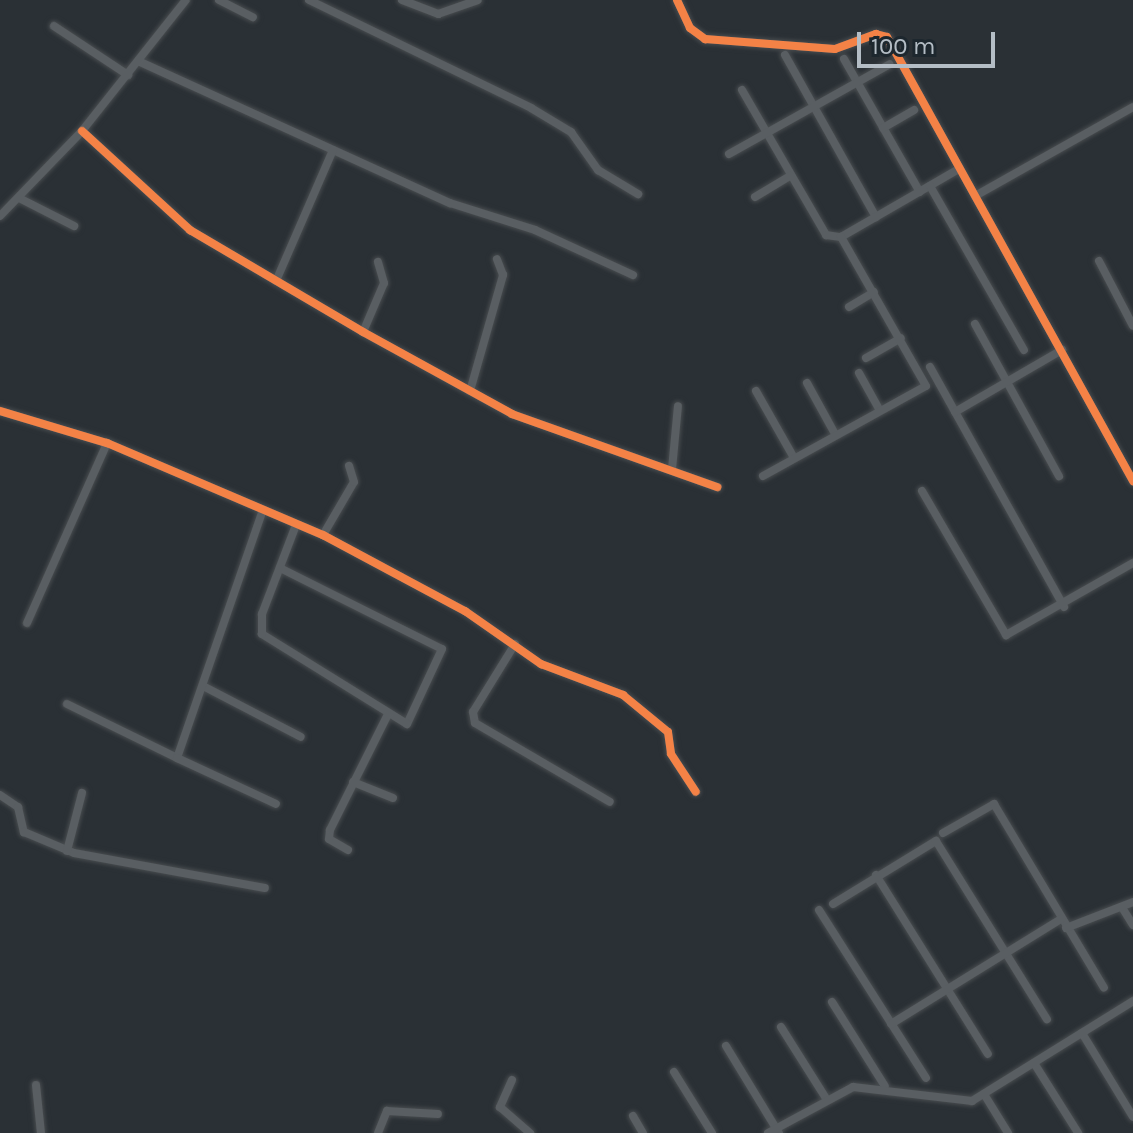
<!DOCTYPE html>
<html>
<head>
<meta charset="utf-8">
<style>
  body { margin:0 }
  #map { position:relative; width:1133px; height:1133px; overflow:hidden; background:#2a3035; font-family:Karla,sans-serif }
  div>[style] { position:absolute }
  .roads { filter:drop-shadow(0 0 2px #484c4f) drop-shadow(0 0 2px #484c4f) }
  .minor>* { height:8px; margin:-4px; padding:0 4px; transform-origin:4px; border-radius:4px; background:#595e62 }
  .cycleway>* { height:8px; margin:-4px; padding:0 4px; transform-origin:4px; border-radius:4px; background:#f48246 }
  span { translate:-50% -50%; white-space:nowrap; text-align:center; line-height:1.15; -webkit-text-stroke:6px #1d272e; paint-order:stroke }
  .scale { position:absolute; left:857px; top:32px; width:138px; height:36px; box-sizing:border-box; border:4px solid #b4bdc5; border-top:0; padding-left:10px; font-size:24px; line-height:28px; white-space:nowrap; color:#b4bdc5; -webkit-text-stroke:6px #1d272e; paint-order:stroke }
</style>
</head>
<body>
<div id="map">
  <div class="roads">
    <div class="minor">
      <i style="left:219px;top:0;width:38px;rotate:27deg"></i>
      <i style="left:309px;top:0;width:247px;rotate:25.9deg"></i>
      <i style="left:531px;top:108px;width:47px;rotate:31deg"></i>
      <i style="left:571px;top:132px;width:47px;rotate:54.6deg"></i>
      <i style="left:598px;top:170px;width:47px;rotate:31deg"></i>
      <i style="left:402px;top:0;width:39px;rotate:21deg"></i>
      <i style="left:438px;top:14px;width:42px;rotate:-19.3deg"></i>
      <i style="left:677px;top:0;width:31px;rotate:65deg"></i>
      <i style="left:690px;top:28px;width:19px;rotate:36deg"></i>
      <i style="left:705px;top:39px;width:130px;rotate:4.4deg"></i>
      <i style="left:835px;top:49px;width:44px;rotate:-20.1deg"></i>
      <i style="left:876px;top:34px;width:11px;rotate:15deg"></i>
      <i style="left:887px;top:37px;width:508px;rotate:61.01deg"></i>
      <i style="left:54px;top:26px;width:89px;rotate:33.5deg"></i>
      <i style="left:785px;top:55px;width:186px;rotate:60.7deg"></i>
      <i style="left:844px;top:59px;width:153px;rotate:60.3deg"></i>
      <i style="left:138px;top:61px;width:343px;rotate:24.5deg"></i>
      <i style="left:450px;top:203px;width:89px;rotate:17.6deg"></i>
      <i style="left:535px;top:230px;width:108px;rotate:24.7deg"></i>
      <i style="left:742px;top:90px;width:168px;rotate:59.9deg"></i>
      <i style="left:826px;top:235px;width:15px;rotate:8deg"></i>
      <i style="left:841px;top:237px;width:136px;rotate:-30deg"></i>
      <i style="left:883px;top:128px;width:36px;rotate:-30deg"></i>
      <i style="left:82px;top:131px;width:147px;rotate:42.5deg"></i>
      <i style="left:190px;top:230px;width:201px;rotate:30.5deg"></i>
      <i style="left:363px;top:332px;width:170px;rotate:28.8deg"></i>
      <i style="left:512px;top:414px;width:218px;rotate:19.6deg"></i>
      <i style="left:729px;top:154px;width:184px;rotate:-29.2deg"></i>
      <i style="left:930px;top:186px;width:189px;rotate:60.2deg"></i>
      <i style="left:975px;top:196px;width:181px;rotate:-29.4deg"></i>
      <i style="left:755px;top:197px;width:41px;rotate:-31deg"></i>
      <i style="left:19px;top:198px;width:62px;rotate:27deg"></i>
      <i style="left:0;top:216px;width:118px;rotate:-46deg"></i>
      <i style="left:82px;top:131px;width:167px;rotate:-51.6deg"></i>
      <i style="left:1099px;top:261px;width:73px;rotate:62.4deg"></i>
      <i style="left:276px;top:281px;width:143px;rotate:-66.5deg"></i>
      <i style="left:849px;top:307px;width:29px;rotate:-31deg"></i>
      <i style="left:975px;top:324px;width:174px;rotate:61.1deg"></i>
      <i style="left:363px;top:332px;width:53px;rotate:-66.8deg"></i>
      <i style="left:384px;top:283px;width:22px;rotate:-106deg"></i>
      <i style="left:866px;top:358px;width:40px;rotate:-29.7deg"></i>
      <i style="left:930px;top:367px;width:275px;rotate:60.8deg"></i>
      <i style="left:859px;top:373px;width:41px;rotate:60.9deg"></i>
      <i style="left:807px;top:383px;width:58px;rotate:61.2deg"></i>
      <i style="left:470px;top:391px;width:121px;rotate:-74.1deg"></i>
      <i style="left:503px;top:275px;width:17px;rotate:-111deg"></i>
      <i style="left:756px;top:391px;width:77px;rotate:60.4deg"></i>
      <i style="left:0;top:411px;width:112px;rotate:16.7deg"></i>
      <i style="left:107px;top:443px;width:235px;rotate:23.1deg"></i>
      <i style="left:323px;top:535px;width:161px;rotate:28.2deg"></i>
      <i style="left:465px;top:611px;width:93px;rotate:34.9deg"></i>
      <i style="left:541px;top:664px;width:88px;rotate:20.7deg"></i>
      <i style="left:623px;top:695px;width:58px;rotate:39.4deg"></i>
      <i style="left:668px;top:732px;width:22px;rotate:82deg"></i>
      <i style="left:671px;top:754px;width:45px;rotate:56.7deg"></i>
      <i style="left:955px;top:412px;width:124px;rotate:-30.1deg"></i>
      <i style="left:672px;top:469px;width:63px;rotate:-84.6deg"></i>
      <i style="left:763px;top:476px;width:186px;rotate:-28.9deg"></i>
      <i style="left:926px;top:386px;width:172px;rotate:-119.7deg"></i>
      <i style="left:922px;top:491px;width:167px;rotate:59.7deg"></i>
      <i style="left:1006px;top:635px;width:146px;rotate:-29.6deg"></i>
      <i style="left:323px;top:535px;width:61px;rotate:-59.7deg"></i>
      <i style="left:354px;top:482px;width:17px;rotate:-107deg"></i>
      <i style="left:280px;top:568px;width:181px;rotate:26.6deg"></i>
      <i style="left:442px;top:649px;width:83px;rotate:115deg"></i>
      <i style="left:407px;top:724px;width:171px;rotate:-148.2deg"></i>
      <i style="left:262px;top:634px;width:20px;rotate:-90deg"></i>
      <i style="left:262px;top:614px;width:95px;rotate:-69.1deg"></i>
      <i style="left:27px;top:623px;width:197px;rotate:-66deg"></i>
      <i style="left:515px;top:644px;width:80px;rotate:121.7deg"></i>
      <i style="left:473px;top:712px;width:11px;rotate:80deg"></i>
      <i style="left:475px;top:723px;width:156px;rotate:30.3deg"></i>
      <i style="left:203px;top:686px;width:110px;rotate:27.5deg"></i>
      <i style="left:67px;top:704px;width:123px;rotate:26.1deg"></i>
      <i style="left:177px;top:758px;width:259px;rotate:-70.9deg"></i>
      <i style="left:177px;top:758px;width:109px;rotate:24.9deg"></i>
      <i style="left:353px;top:782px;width:43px;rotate:21.8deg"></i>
      <i style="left:0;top:795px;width:22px;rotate:34deg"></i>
      <i style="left:18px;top:807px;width:26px;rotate:77deg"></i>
      <i style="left:24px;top:832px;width:54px;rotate:22.8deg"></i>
      <i style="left:74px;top:853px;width:194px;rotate:10.4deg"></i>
      <i style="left:943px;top:833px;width:59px;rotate:-29.6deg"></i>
      <i style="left:994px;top:804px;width:214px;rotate:59.1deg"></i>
      <i style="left:348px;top:850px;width:22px;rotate:-150deg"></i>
      <i style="left:329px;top:839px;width:9px;rotate:-84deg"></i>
      <i style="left:330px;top:830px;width:127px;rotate:-63.4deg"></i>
      <i style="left:67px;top:851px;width:60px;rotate:-75.5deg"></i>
      <i style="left:876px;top:875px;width:211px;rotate:58deg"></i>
      <i style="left:833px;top:904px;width:121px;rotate:-31.5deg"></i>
      <i style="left:936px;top:841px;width:210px;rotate:58.1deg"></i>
      <i style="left:1123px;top:909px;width:19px;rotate:58deg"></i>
      <i style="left:819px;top:910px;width:199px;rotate:57.5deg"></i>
      <i style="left:1066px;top:928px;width:72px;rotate:-21.2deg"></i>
      <i style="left:832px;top:1002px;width:99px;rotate:57.8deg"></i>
      <i style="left:891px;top:1024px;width:200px;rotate:-31.7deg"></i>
      <i style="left:781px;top:1027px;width:83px;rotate:57.8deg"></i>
      <i style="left:1082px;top:1033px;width:98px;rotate:58.7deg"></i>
      <i style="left:726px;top:1046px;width:102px;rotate:58.7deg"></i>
      <i style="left:1034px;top:1063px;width:83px;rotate:57.8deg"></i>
      <i style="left:674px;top:1072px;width:72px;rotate:58.1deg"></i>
      <i style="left:512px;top:1080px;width:30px;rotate:114deg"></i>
      <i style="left:500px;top:1107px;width:40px;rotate:41deg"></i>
      <i style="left:36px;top:1085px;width:48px;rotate:84.1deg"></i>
      <i style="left:984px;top:1094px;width:46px;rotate:58.4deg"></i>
      <i style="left:633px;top:1116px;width:20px;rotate:60deg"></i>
      <i style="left:378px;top:1133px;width:24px;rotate:-68deg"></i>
      <i style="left:387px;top:1111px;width:51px;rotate:3.4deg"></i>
      <i style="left:768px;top:1133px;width:97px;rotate:-28.4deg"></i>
      <i style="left:853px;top:1087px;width:120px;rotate:6.7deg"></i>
      <i style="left:972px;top:1101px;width:190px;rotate:-31.8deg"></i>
    </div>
  </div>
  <div class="cycleway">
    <i style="left:677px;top:0;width:31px;rotate:65deg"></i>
    <i style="left:690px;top:28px;width:19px;rotate:36deg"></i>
    <i style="left:705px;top:39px;width:130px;rotate:4.4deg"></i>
    <i style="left:835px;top:49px;width:44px;rotate:-20.1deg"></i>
    <i style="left:876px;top:34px;width:11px;rotate:15deg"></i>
    <i style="left:887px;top:37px;width:508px;rotate:61.01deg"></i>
    <i style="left:82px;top:131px;width:147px;rotate:42.5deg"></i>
    <i style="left:190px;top:230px;width:201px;rotate:30.5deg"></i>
    <i style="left:363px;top:332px;width:170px;rotate:28.8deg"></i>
    <i style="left:512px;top:414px;width:218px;rotate:19.6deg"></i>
    <i style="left:0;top:411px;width:112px;rotate:16.7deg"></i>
    <i style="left:107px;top:443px;width:235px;rotate:23.1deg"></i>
    <i style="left:323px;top:535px;width:161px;rotate:28.2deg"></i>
    <i style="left:465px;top:611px;width:93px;rotate:34.9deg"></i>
    <i style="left:541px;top:664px;width:88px;rotate:20.7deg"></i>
    <i style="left:623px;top:695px;width:58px;rotate:39.4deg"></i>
    <i style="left:668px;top:732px;width:22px;rotate:82deg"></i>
    <i style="left:671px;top:754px;width:45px;rotate:56.7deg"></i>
  </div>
  <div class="scale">100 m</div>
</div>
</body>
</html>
